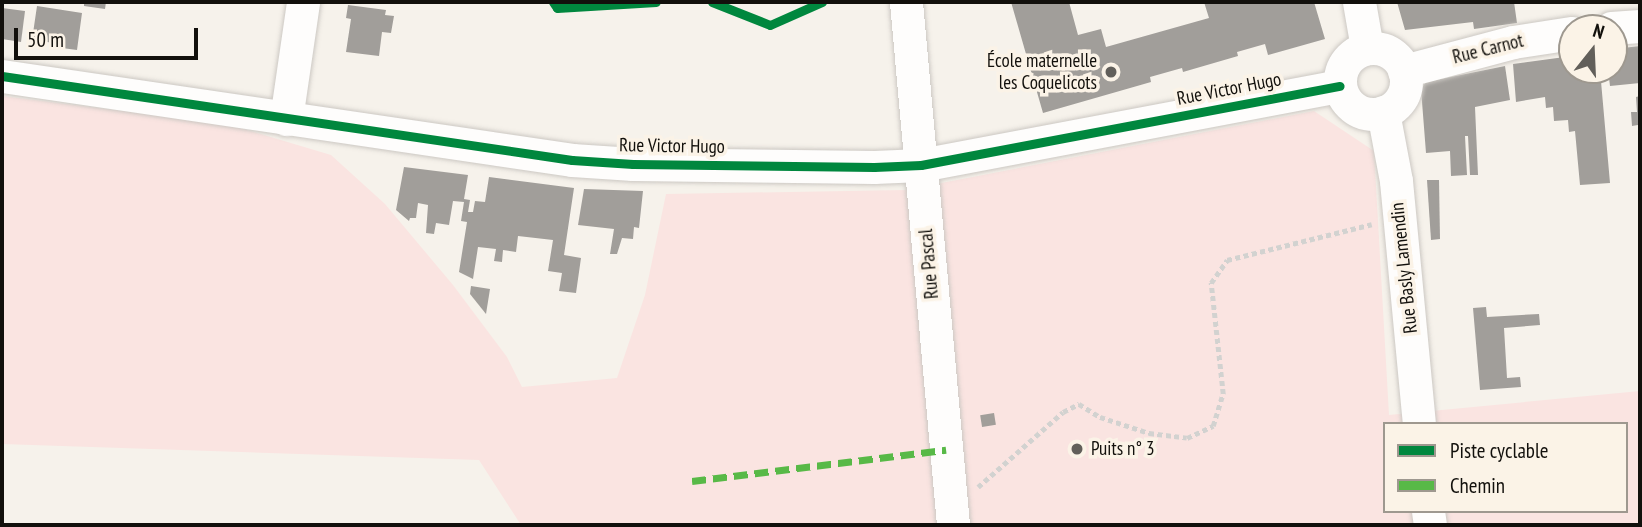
<!DOCTYPE html>
<html>
<head>
<meta charset="utf-8">
<style>
  body { margin:0 }
  #map { position:relative; width:1642px; height:527px; overflow:hidden; background:#f6f2eb; font-family:"PT Sans Narrow",sans-serif }
  div>[style] { position:absolute }
  .green>* { inset:0; background:#fae4e1 }
  .building>* { inset:0; background:#a19e9a; transform-origin:0 0 }
  .path>* { height:4.5px; margin-top:-2.25px; transform-origin:0; background:repeating-linear-gradient(90deg,#d2d2d0 0 5px,transparent 0 8.5px) }
  .roads { filter:drop-shadow(0 0 2px #ccc8c3) drop-shadow(0 0 2px #ccc8c3) }
  .minor>* { height:33px; margin:-16.5px; padding:0 16.5px; transform-origin:16.5px; border-radius:16.5px; background:#fefdfc }
  .minor>.ring { margin:-16.5px; padding:0; box-sizing:content-box; background:none; border:33px solid #fefdfc; border-radius:50% }
  .quiet>* { height:7px; margin-top:-3.5px; transform-origin:0; background:repeating-linear-gradient(90deg,#58b947 0 14px,transparent 0 21px) }
  .cycleway>* { height:9px; margin:-4.5px; padding:0 4.5px; transform-origin:4.5px; border-radius:4.5px; background:#00873e }
  .dots>* { width:19px; height:19px; translate:-50% -50%; box-sizing:border-box; border:4px solid #fbf3e7; border-radius:50% }
  span { translate:-50% -50%; white-space:nowrap; text-align:center; line-height:1.15; -webkit-text-stroke:7px #fbf3e7; paint-order:stroke }
  .street-label { font-size:19px; color:#12100c }
  .poi-label { font-size:19px; color:#12100c }
  .right { translate:-100% -50%; text-align:right }
  .left { translate:0 -50%; text-align:left }
  .frame { position:absolute; inset:0; border:4px solid #12100c; pointer-events:none }
  .legend { position:absolute; left:1383px; top:422px; width:245px; height:91px; box-sizing:border-box; background:#fbf3e7; border:2px solid #9e988f; margin:0; padding:9px 12px; list-style:none; font-size:21px; color:#12100c }
  .legend li { display:flex; align-items:center; gap:14px; height:35px }
  .legend b { width:35px; border:2px solid #9e988f }
  .north { position:absolute; left:1558px; top:14px; width:70px; height:70px; box-sizing:border-box; background:#fbf3e7; border:2px solid #9e988f; border-radius:50%; rotate:18deg; font-size:19px; font-weight:700; line-height:28px; text-align:center; color:#12100c }
  .north::after { content:''; display:block; margin:auto; width:24px; height:32px; background:#625f5a; clip-path:polygon(50% 0,100% 100%,50% 72%,0 100%) }
  .scale { position:absolute; left:14px; top:28px; width:184px; height:32px; box-sizing:border-box; border:4px solid #12100c; border-top:0; padding-left:9px; font-size:21px; line-height:24px; white-space:nowrap; color:#12100c; -webkit-text-stroke:5px #fbf3e7; paint-order:stroke }
</style>
</head>
<body>
<div id="map">
  <div class="green">
    <i style="clip-path:polygon(evenodd,2px 96px,227px 124px,331px 155px,385px 204px,453px 285px,507px 357px,522px 387px,617px 378px,645px 295px,666px 194px,905px 190px,1314px 111px,1374px 151px,1389px 415px,1640px 391px,1640px 525px,521px 525px,479px 460px,2px 444px,2px 96px,1385px 424px,1626px 424px,1626px 511px,1385px 511px,1385px 424px)"></i>
  </div>
  <div class="building">
    <i style="clip-path:polygon(84px 2px,106px 2px,105px 9px,84px 6px)"></i>
    <i style="clip-path:polygon(1011px 2px,1069px 2px,1078px 35px,1101px 29px,1106px 47px,1209px 18px,1204px 2px,1314px 2px,1325px 39px,1268px 55px,1265px 44px,1237px 52px,1238px 56px,1183px 72px,1182px 68px,1150px 77px,1151px 82px,1043px 113px)"></i>
    <i style="clip-path:polygon(1397px 2px,1514px 2px,1517px 23px,1474px 29px,1473px 22px,1405px 30px)"></i>
    <i style="clip-path:polygon(348px 5px,386px 10px,385px 15px,394px 16px,391px 33px,382px 32px,379px 56px,346px 52px,351px 19px,346px 18px)"></i>
    <i style="clip-path:polygon(37px 6px,82px 13px,77px 50px,62px 48px,62px 44px,32px 40px)"></i>
    <i style="clip-path:polygon(2px 8px,25px 11px,21px 42px,2px 39px)"></i>
    <i style="clip-path:polygon(1640px 46px,1640px 83px,1610px 86px,1608px 70px,1614px 70px,1614px 49px)"></i>
    <i style="clip-path:polygon(1572px 56px,1572px 70px,1600px 70px,1610px 183px,1580px 185px,1575px 131px,1569px 132px,1568px 120px,1554px 121px,1553px 107px,1546px 108px,1545px 97px,1516px 102px,1513px 64px)"></i>
    <i style="clip-path:polygon(1505px 66px,1510px 100px,1475px 107px,1478px 175px,1470px 175px,1468px 136px,1465px 136px,1467px 175px,1451px 176px,1450px 151px,1426px 153px,1421px 89px,1426px 82px)"></i>
    <i style="clip-path:polygon(1640px 96px,1640px 134px,1638px 134px,1638px 125px,1632px 126px,1631px 112px,1637px 112px,1636px 97px)"></i>
    <i style="clip-path:polygon(404px 167px,468px 175px,464px 199px,470px 200px,468px 212px,473px 212px,475px 201px,485px 202px,489px 177px,574px 188px,564px 255px,581px 258px,576px 293px,559px 291px,562px 273px,548px 271px,553px 240px,518px 236px,516px 252px,503px 250px,502px 262px,494px 261px,496px 249px,478px 247px,473px 279px,459px 272px,467px 222px,461px 221px,464px 202px,453px 201px,449px 225px,436px 223px,434px 234px,426px 233px,428px 205px,418px 203px,416px 218px,410px 218px,409px 221px,396px 210px)"></i>
    <i style="clip-path:polygon(1427px 180px,1439px 180px,1440px 239px,1431px 240px)"></i>
    <i style="clip-path:polygon(584px 189px,643px 191px,639px 228px,634px 227px,633px 239px,622px 238px,617px 254px,610px 254px,614px 229px,578px 225px)"></i>
    <i style="clip-path:polygon(471px 286px,490px 289px,486px 314px,470px 294px)"></i>
    <i style="clip-path:polygon(1486px 307px,1487px 317px,1539px 314px,1540px 325px,1504px 328px,1507px 378px,1520px 377px,1521px 387px,1480px 390px,1473px 308px)"></i>
    <i style="left:994px;top:413px;width:12px;height:14px;rotate:81deg"></i>
  </div>
  <div class="path">
    <i style="left:978px;top:487px;width:113px;rotate:-41.4deg"></i>
    <i style="left:1063px;top:412px;width:18px;rotate:-27deg"></i>
    <i style="left:1079px;top:404px;width:25px;rotate:32deg"></i>
    <i style="left:1100px;top:417px;width:52px;rotate:18.1deg"></i>
    <i style="left:1149px;top:433px;width:38px;rotate:7deg"></i>
    <i style="left:1187px;top:438px;width:29px;rotate:-25deg"></i>
    <i style="left:1213px;top:426px;width:34px;rotate:-73deg"></i>
    <i style="left:1223px;top:394px;width:112px;rotate:-96.2deg"></i>
    <i style="left:1211px;top:283px;width:28px;rotate:-55deg"></i>
    <i style="left:1227px;top:260px;width:149px;rotate:-13.9deg"></i>
  </div>
  <div class="roads">
    <div class="minor">
      <i style="left:906px;top:2px;width:525px;rotate:84.86deg"></i>
      <i style="left:1359px;top:2px;width:47px;rotate:80.1deg"></i>
      <i style="left:1611px;top:28px;width:29px;rotate:-4deg"></i>
      <i class="ring" style="left:1340px;top:48px;width:33px;height:33px"></i>
      <i style="left:1404px;top:71px;width:113px;rotate:-14.9deg"></i>
      <i style="left:1513px;top:42px;width:60px;rotate:-8.7deg"></i>
      <i style="left:2px;top:76px;width:576px;rotate:8.38deg"></i>
      <i style="left:572px;top:160px;width:61px;rotate:3.8deg"></i>
      <i style="left:633px;top:164px;width:241px;rotate:0.7deg"></i>
      <i style="left:874px;top:167px;width:47px;rotate:-2.4deg"></i>
      <i style="left:921px;top:165px;width:426px;rotate:-10.7deg"></i>
      <i style="left:1383px;top:112px;width:70px;rotate:79.3deg"></i>
      <i style="left:1396px;top:181px;width:244px;rotate:84.6deg"></i>
      <i style="left:286px;top:119px;width:118px;rotate:-81.7deg"></i>
      <i style="left:1428px;top:511px;width:14px;rotate:82deg"></i>
    </div>
  </div>
  <div class="quiet">
    <i style="left:692px;top:481px;width:256px;rotate:-7deg"></i>
  </div>
  <div class="cycleway">
    <i style="left:553px;top:2px;width:7px;rotate:56deg"></i>
    <i style="left:557px;top:8px;width:99px;rotate:-3.5deg"></i>
    <i style="left:712px;top:2px;width:62px;rotate:21.6deg"></i>
    <i style="left:770px;top:25px;width:57px;rotate:-23.9deg"></i>
    <i style="left:2px;top:76px;width:576px;rotate:8.38deg"></i>
    <i style="left:572px;top:160px;width:61px;rotate:3.8deg"></i>
    <i style="left:633px;top:164px;width:241px;rotate:0.7deg"></i>
    <i style="left:874px;top:167px;width:47px;rotate:-2.4deg"></i>
    <i style="left:921px;top:165px;width:426px;rotate:-10.7deg"></i>
  </div>
  <div class="dots">
    <i style="left:1111px;top:72px;background:#625f5a"></i>
    <i style="left:1077px;top:449px;background:#625f5a"></i>
  </div>
  <div class="street-label">
    <span style="left:1488px;top:49px;rotate:-14deg">Rue Carnot</span>
    <span style="left:1229px;top:89px;rotate:-11deg">Rue Victor Hugo</span>
    <span style="left:672px;top:146px;rotate:1deg">Rue Victor Hugo</span>
    <span style="left:929px;top:264px;rotate:-95deg">Rue Pascal</span>
    <span style="left:1404px;top:268px;rotate:-96deg">Rue Basly Lamendin</span>
  </div>
  <div class="poi-label">
    <span class="right" style="left:1097px;top:72px">École maternelle<br>les Coquelicots</span>
    <span class="left" style="left:1091px;top:449px">Puits n° 3</span>
  </div>
  <div class="frame"></div>
  <ul class="legend">
  <li><b style="height:9px;background:#00873e"></b>Piste cyclable</li>
  <li><b style="height:9px;background:#58b947"></b>Chemin</li>
  </ul>
  <div class="north">N</div>
  <div class="scale">50 m</div>
</div>
</body>
</html>
